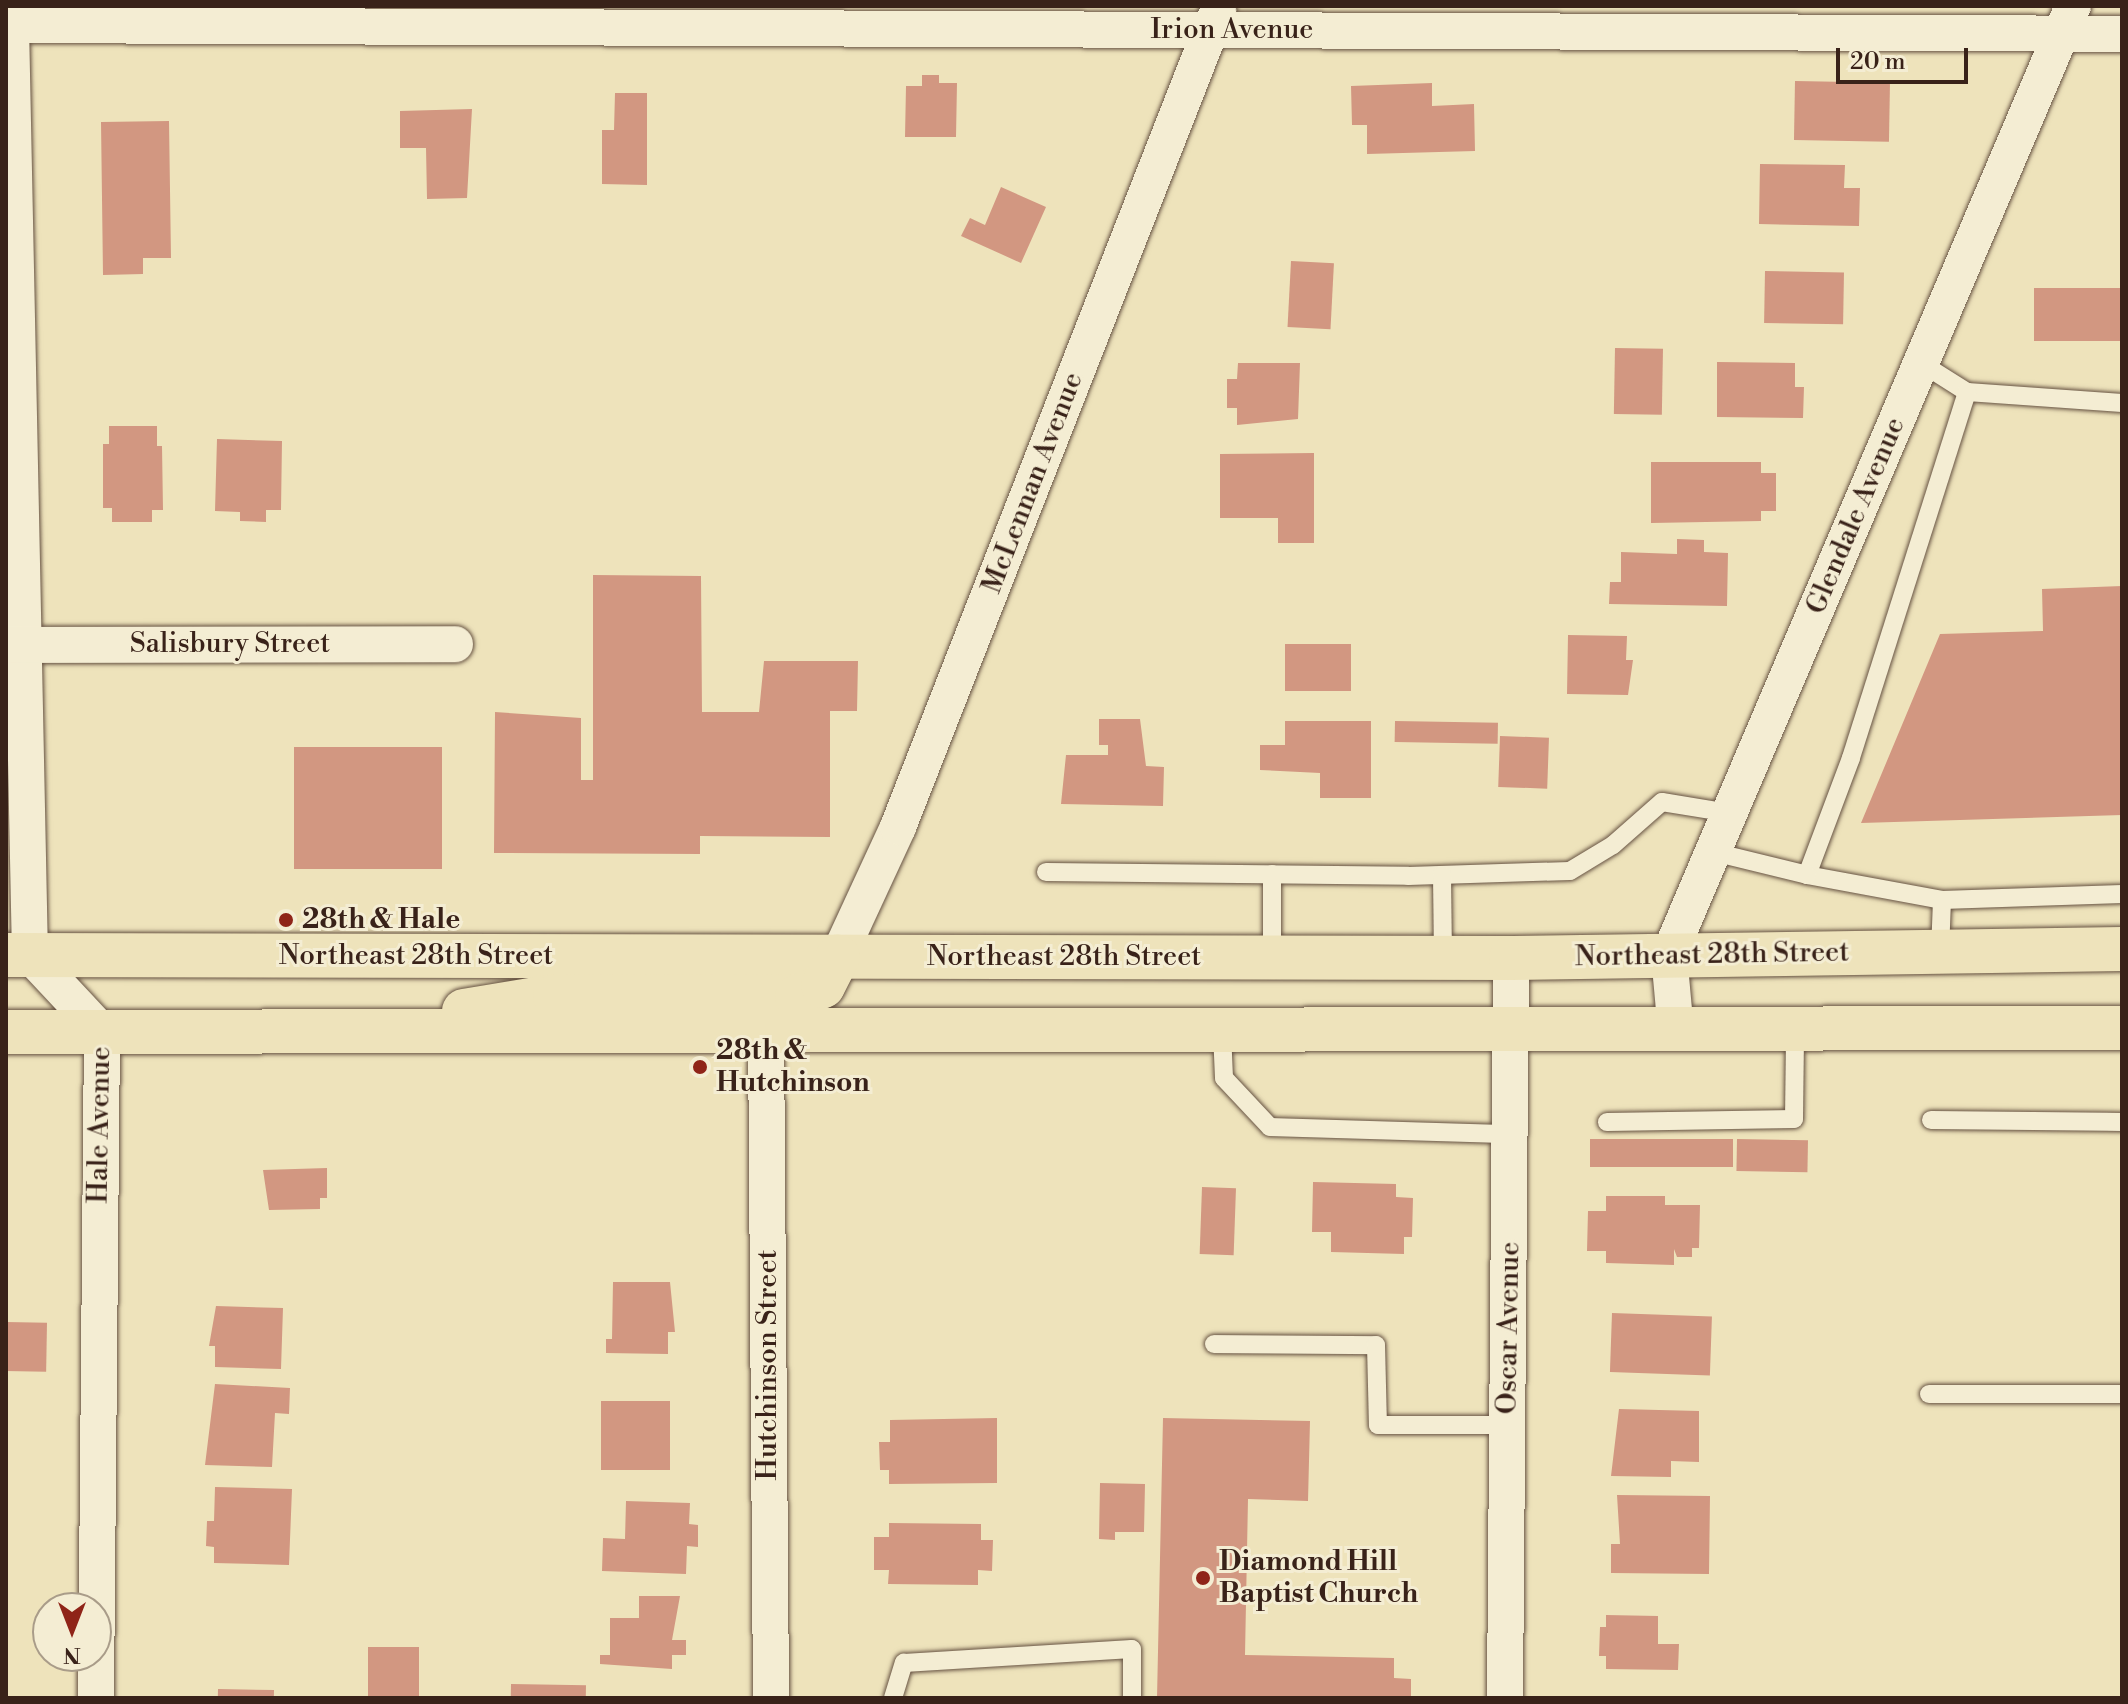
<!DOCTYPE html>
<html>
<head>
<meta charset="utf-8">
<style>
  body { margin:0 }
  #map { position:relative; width:2128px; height:1704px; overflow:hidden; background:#eee3bb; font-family:"Libre Bodoni",serif }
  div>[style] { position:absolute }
  .building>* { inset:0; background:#d29781; transform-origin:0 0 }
  .roads { filter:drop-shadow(0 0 2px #665242) drop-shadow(0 0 2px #665242) }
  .lane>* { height:18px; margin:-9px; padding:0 9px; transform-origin:9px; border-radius:9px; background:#f4edd3 }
  .street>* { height:36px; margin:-18px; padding:0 18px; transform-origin:18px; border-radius:18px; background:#f4edd3 }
  .primary>* { height:44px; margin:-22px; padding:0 22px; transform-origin:22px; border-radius:22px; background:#eee3bb }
  .dots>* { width:22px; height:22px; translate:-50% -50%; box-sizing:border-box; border:4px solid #f4edd3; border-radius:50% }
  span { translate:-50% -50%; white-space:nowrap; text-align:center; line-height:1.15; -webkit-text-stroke:6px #f4edd3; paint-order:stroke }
  .street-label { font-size:28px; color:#392219 }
  .poi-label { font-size:28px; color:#392219; font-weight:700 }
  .left { translate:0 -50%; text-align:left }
  .frame { position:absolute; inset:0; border:8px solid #392219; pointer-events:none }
  .north { position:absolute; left:32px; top:1592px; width:80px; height:80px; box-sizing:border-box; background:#f4edd3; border:2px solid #a99c89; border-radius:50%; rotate:180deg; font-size:22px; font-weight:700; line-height:32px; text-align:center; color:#392219 }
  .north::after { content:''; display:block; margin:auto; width:28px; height:36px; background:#8f2418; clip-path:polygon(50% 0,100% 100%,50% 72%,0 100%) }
  .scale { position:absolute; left:1836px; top:48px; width:132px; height:36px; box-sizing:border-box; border:4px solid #392219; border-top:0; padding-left:10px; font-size:24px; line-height:28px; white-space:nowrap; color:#392219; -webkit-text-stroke:6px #f4edd3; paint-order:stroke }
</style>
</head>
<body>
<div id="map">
  <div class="building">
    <i style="clip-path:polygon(922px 75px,939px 75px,939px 83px,957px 83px,956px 137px,905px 137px,906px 86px,922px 86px)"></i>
    <i style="left:1795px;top:81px;width:95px;height:59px;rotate:1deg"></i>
    <i style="clip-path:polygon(1432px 83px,1432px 106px,1474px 104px,1475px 151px,1367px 154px,1367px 125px,1352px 125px,1351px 86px)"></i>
    <i style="clip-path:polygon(615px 93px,647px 93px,647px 185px,602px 184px,602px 130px,614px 130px)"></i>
    <i style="clip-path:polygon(472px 109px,467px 198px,427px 199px,426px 148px,400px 148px,400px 111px)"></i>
    <i style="clip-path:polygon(169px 121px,171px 258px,143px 258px,143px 274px,103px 275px,101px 122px)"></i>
    <i style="clip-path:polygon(1760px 164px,1845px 165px,1844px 188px,1860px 188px,1859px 226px,1759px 224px)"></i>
    <i style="clip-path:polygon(1001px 187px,1046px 207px,1021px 263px,961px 236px,970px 218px,985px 225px)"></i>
    <i style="left:1291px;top:261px;width:43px;height:66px;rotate:3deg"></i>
    <i style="left:1765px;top:271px;width:79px;height:52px;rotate:1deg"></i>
    <i style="left:2034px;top:288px;width:88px;height:53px"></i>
    <i style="left:1615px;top:348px;width:48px;height:66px;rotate:1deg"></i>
    <i style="clip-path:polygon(1717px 362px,1795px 363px,1795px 387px,1804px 387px,1803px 418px,1717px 417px)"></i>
    <i style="clip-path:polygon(1238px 363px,1300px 363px,1298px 419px,1237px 425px,1237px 408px,1227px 408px,1227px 379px,1237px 379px)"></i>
    <i style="clip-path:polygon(109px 426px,157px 426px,157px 446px,162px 446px,163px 510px,152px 510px,152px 522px,112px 522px,112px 508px,103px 508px,103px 444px,109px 444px)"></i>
    <i style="clip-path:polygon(217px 439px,282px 441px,281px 510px,266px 510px,266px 522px,240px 521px,240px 512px,215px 511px)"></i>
    <i style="clip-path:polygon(1314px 453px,1314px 543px,1278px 543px,1278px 518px,1220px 518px,1220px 454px)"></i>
    <i style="clip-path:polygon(1651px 462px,1761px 462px,1761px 473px,1776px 473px,1776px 511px,1761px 511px,1761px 521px,1651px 523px)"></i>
    <i style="clip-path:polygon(1677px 539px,1704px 540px,1704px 552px,1728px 553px,1727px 606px,1609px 604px,1610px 582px,1621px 582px,1621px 552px,1677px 554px)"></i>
    <i style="clip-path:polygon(593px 575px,701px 576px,702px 712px,759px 712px,764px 661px,858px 661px,857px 711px,830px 711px,830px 837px,700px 836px,700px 854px,494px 853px,495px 712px,581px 718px,581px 780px,593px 780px)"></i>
    <i style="clip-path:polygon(2122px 586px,2122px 815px,1861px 823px,1940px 634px,2043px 631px,2042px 589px)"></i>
    <i style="clip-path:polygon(1568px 635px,1627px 636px,1626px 660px,1633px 660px,1628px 695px,1567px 694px)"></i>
    <i style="left:1285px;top:644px;width:66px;height:47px"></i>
    <i style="clip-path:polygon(1099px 719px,1140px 719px,1146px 766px,1164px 767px,1163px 806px,1061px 804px,1066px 755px,1108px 755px,1108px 745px,1099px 745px)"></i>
    <i style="clip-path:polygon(1285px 721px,1371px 721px,1371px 798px,1320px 798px,1320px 773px,1260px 770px,1260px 745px,1285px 745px)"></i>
    <i style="left:1395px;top:721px;width:103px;height:21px;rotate:1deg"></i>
    <i style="left:1500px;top:736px;width:49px;height:51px;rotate:2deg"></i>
    <i style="left:294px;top:747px;width:148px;height:122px"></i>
    <i style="left:1590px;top:1139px;width:143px;height:28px"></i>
    <i style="left:1737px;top:1139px;width:71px;height:32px;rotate:1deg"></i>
    <i style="clip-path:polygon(327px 1168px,327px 1198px,320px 1198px,320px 1209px,269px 1210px,263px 1170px)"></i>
    <i style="clip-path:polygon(1313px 1182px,1396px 1184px,1396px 1197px,1413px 1198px,1412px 1237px,1404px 1237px,1404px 1254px,1331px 1252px,1331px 1232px,1312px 1232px)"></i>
    <i style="left:1202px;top:1187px;width:34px;height:67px;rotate:2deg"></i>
    <i style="clip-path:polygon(1606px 1196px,1665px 1196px,1665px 1205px,1700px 1205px,1699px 1248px,1692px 1248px,1692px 1257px,1677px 1257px,1674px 1249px,1674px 1265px,1606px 1263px,1606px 1251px,1587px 1251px,1588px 1211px,1606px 1211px)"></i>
    <i style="clip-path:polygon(613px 1282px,670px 1282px,675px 1332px,668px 1332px,668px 1354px,606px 1353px,606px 1339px,612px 1339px)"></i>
    <i style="clip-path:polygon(216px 1306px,283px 1308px,281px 1369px,215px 1367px,215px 1346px,209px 1346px)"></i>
    <i style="left:1612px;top:1313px;width:100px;height:59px;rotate:2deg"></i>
    <i style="left:6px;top:1322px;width:41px;height:49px;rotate:1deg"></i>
    <i style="clip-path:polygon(215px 1384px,290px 1388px,289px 1414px,275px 1413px,272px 1467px,205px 1465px)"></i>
    <i style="left:601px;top:1401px;width:69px;height:69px"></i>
    <i style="clip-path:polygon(1619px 1409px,1699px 1411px,1699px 1462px,1671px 1461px,1671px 1477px,1611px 1476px)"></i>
    <i style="clip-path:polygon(997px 1418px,997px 1483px,889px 1484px,889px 1470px,880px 1470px,879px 1442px,890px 1442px,890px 1420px)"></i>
    <i style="clip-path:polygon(1163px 1418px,1310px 1421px,1308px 1501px,1248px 1499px,1245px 1655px,1394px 1658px,1394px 1678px,1411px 1679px,1411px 1698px,1157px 1698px)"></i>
    <i style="clip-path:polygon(1100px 1483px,1145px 1484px,1144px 1532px,1115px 1532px,1115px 1540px,1099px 1539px)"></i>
    <i style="clip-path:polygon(215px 1487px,292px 1489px,289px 1565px,214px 1563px,214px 1547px,206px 1546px,207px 1521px,214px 1521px)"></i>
    <i style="clip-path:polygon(1617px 1495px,1710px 1496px,1709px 1574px,1611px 1573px,1611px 1544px,1620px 1544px)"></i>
    <i style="clip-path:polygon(626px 1501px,690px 1503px,689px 1524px,698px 1525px,698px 1547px,687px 1546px,686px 1574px,602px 1571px,603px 1538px,625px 1539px)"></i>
    <i style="clip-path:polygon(889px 1523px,981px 1524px,981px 1540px,993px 1540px,992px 1571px,978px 1570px,978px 1585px,888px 1584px,889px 1570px,874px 1570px,874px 1537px,889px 1537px)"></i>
    <i style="clip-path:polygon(639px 1596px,680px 1596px,672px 1640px,686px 1640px,686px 1655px,672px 1655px,672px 1669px,600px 1664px,600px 1655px,610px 1655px,610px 1618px,639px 1618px)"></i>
    <i style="clip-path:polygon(1606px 1615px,1658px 1616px,1658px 1644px,1679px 1644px,1678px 1670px,1606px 1669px,1606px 1656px,1599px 1656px,1600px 1627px,1606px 1627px)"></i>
    <i style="left:368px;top:1647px;width:51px;height:51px"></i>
    <i style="left:511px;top:1684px;width:75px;height:14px;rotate:1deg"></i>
    <i style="left:218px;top:1689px;width:56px;height:9px;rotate:1deg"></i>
  </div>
  <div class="roads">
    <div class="lane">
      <i style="left:1921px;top:363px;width:54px;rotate:32.2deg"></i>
      <i style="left:2122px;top:403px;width:155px;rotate:-175.9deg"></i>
      <i style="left:1967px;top:392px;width:384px;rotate:107.6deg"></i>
      <i style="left:1851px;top:758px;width:125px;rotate:110.6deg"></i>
      <i style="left:1807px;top:875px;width:137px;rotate:10.5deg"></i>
      <i style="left:1942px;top:900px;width:180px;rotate:-1.9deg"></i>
      <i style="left:1713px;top:852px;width:97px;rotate:13.7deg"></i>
      <i style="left:1046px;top:872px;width:362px;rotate:0.6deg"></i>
      <i style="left:1408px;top:876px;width:162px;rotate:-1.8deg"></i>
      <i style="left:1570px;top:871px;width:50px;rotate:-31.2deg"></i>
      <i style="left:1613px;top:845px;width:65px;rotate:-41.3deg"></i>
      <i style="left:1662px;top:802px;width:69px;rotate:9.2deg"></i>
      <i style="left:1272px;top:874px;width:84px;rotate:90deg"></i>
      <i style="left:1442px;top:875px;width:83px;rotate:89.3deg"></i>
      <i style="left:1940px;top:952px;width:52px;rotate:-87.8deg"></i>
      <i style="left:1222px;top:1032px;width:46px;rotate:87.5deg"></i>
      <i style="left:1224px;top:1078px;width:67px;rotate:46.8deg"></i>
      <i style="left:1270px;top:1127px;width:241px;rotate:1.7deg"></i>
      <i style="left:1931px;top:1120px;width:191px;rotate:0.6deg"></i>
      <i style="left:1607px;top:1122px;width:187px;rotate:-0.9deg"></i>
      <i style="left:1794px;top:1119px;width:88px;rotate:-89.3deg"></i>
      <i style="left:1214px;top:1344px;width:162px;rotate:0.4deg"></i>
      <i style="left:1376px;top:1345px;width:80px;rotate:88.6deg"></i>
      <i style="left:1378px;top:1425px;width:130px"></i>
      <i style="left:1929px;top:1394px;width:193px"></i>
      <i style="left:893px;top:1698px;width:37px;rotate:-73deg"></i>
      <i style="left:904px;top:1663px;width:228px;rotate:-3.5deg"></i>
      <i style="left:1132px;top:1649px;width:49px;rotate:90deg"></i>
    </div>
    <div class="street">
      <i style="left:15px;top:6px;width:19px;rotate:102deg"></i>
      <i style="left:11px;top:25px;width:930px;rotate:88.83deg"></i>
      <i style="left:30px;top:955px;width:105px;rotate:46.9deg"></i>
      <i style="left:102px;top:1032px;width:666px;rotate:90.52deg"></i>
      <i style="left:6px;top:25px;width:2116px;rotate:0.24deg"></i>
      <i style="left:6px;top:645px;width:449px;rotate:-0.1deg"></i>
      <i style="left:838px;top:957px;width:143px;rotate:-65.2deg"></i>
      <i style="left:898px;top:827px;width:877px;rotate:-68.59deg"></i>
      <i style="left:766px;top:1032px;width:666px;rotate:89.57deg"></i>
      <i style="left:1676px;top:1032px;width:77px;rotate:-95.2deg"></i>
      <i style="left:1669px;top:955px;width:1031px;rotate:-66.94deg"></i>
      <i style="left:1505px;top:1698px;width:740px;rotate:-89.54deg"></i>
    </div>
    <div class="primary">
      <i style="left:6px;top:955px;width:1505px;rotate:0.11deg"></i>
      <i style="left:1511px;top:958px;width:611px;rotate:-0.84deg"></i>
      <i style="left:464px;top:1011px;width:92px;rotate:-9.4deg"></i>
      <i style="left:555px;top:996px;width:242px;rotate:0.2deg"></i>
      <i style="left:797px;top:997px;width:28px;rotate:-23deg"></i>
      <i style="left:823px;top:986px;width:33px;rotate:-63deg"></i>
      <i style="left:6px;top:1032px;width:2116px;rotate:-0.11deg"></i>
    </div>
  </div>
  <div class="dots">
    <i style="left:286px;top:920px;background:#8f2418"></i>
    <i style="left:700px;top:1067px;background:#8f2418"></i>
    <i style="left:1203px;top:1578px;background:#8f2418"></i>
  </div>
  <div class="street-label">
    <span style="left:1232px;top:30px">Irion Avenue</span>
    <span style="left:1033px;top:483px;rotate:-69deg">McLennan Avenue</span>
    <span style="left:1856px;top:516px;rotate:-67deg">Glendale Avenue</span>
    <span style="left:230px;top:644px">Salisbury Street</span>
    <span style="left:1712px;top:955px;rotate:-1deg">Northeast 28th Street</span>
    <span style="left:416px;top:956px">Northeast 28th Street</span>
    <span style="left:1064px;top:957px">Northeast 28th Street</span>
    <span style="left:100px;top:1125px;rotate:-89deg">Hale Avenue</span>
    <span style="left:1509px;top:1328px;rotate:-89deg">Oscar Avenue</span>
    <span style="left:768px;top:1365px;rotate:-90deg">Hutchinson Street</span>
  </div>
  <div class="poi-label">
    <span class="left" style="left:302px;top:920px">28th &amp; Hale</span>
    <span class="left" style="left:716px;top:1067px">28th &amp;<br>Hutchinson</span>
    <span class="left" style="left:1219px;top:1578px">Diamond Hill<br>Baptist Church</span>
  </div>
  <div class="frame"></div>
  <div class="north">N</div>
  <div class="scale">20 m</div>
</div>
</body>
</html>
